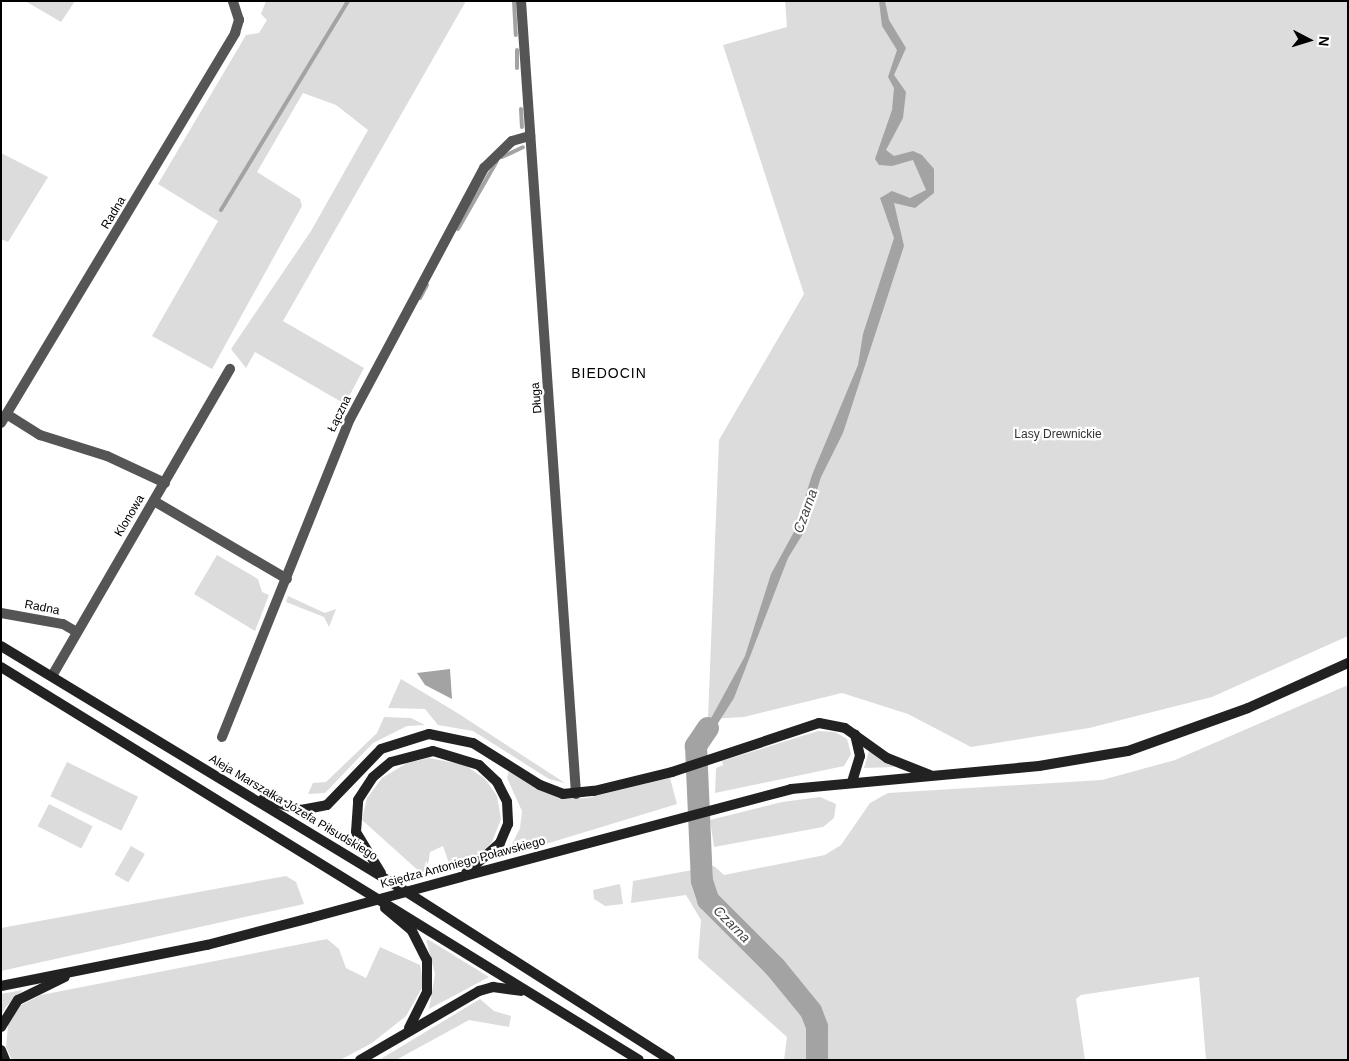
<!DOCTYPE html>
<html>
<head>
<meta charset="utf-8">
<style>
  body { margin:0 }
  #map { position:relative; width:1349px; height:1061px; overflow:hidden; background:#fff; font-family:Helvetica,sans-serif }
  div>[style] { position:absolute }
  .green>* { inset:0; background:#dcdcdc; transform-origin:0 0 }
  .water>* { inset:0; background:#a3a3a3 }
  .stream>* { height:4px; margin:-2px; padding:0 2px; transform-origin:2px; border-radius:2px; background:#a3a3a3 }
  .river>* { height:22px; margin:-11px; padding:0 11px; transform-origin:11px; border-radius:11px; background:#a3a3a3 }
  .street>* { height:10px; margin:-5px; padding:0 5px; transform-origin:5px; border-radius:5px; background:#555 }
  .secondary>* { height:10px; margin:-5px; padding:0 5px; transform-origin:5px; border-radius:5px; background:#222 }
  .secondary-bridge>* { height:10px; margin:-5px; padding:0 5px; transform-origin:5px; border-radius:5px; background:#222 }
  span { translate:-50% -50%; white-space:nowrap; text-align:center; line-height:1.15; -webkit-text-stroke:4.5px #fff; paint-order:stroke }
  .street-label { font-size:12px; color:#000 }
  .park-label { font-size:12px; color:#333 }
  .neighbourhood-label { font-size:14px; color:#000; letter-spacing:1px }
  .water-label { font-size:14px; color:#444; font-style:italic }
  .frame { position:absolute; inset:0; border:2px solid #000; pointer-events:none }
  .north { position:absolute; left:1284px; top:15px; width:50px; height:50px; -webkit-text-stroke:4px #fff; paint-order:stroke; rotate:95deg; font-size:14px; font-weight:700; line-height:20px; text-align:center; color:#000 }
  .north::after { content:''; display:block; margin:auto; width:18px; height:22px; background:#000; clip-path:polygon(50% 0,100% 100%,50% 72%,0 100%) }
</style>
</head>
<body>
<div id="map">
  <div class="green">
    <i style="clip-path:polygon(25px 1px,75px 1px,61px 22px)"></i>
    <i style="clip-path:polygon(266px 1px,466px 1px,283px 321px,364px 368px,345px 404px,255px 352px,246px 368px,231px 349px,311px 231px,368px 130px,336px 105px,303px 93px,257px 172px,300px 199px,302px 206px,212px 369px,152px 336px,218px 221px,158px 184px,246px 35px,259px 33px,267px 20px,261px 14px)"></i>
    <i style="clip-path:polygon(785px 1px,1348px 1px,1348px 636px,1212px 697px,1089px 728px,971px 747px,908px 714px,842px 693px,744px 717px,708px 719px,719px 440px,804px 294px,723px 45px,787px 27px)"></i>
    <i style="clip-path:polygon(1px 153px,48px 177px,8px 242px,1px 239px)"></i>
    <i style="clip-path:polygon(217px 555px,258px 579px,262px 592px,269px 595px,255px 631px,194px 594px)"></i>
    <i style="clip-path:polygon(288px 596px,325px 613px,336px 609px,329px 627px,324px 617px,286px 602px)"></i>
    <i style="clip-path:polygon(401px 679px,459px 714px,565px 783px,549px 779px,473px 731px,438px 725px,425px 709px,388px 708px)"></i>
    <i style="clip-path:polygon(1348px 685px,1348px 1060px,1206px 1060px,1199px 977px,1081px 995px,1076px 999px,1085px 1060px,784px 1060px,787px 1037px,698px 958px,701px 920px,686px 895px,631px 903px,633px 881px,714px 866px,724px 875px,825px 855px,841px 845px,870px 803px,888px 793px,1102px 780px,1175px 760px)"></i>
    <i style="clip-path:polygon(384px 717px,411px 718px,425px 725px,407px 726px,373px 743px,325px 793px,308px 794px,313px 783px,326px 782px,377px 733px)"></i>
    <i style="clip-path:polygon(818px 731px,835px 732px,847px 739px,851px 754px,844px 766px,715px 793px,716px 768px,723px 765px,722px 761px)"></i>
    <i style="clip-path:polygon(869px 751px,891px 764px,894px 767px,864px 768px)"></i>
    <i style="clip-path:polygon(429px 758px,465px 765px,485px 779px,497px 796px,501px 819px,492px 842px,481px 853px,450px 866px,443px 846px,430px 852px,427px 871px,421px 873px,362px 820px,367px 798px,382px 778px,407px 763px)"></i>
    <i style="left:67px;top:762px;width:79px;height:38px;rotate:26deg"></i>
    <i style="clip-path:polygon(509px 771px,563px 799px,587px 798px,670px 778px,677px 804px,506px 856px,520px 828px,522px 811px,507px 778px)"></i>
    <i style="clip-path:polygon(820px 797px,836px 804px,834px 818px,823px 827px,714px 847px,710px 820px,782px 802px)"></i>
    <i style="left:49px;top:804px;width:49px;height:25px;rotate:27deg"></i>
    <i style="left:131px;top:846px;width:16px;height:33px;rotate:30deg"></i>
    <i style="clip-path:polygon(286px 876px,296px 882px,304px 904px,1px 971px,1px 928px)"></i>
    <i style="clip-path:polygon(620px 884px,623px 904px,605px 906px,594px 899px,593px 890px)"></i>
    <i style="clip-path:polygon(327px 939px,339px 949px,346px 968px,366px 978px,380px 947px,420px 965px,422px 976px,422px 988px,406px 1016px,372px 1043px,340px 1060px,12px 1060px,6px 1047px,8px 1025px,19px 1006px,41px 995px)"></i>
    <i style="clip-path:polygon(426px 940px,429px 940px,489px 977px,429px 1009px,435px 974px)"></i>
    <i style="clip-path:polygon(23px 990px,5px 1008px,1px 1016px,1px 994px)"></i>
    <i style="clip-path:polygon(480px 999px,494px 1011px,511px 1016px,509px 1027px,469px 1020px,396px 1060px,379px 1060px)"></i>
  </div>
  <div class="water">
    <i style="clip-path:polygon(879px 1px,885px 1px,889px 20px,906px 48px,894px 75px,906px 92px,903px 118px,886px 150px,894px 156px,913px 151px,922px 155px,934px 169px,934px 193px,915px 208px,894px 203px,904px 246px,843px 433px,821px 477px,804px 532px,788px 558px,734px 698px,699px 753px,691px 755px,745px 656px,771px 574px,795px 530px,812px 475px,858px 365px,863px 334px,894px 238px,880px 198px,892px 191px,910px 198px,926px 190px,913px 160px,892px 166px,879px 165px,875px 159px,892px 110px,894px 88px,888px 77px,897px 50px,882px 26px)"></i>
    <i style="clip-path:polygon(450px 669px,452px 699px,425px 685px,417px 673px)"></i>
  </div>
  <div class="stream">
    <i style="left:514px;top:1px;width:34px;rotate:87deg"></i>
    <i style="left:517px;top:50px;width:18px;rotate:90deg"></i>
    <i style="left:521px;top:109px;width:18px;rotate:87deg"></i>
    <i style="left:502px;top:157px;width:23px;rotate:-25deg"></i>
    <i style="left:221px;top:210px;width:245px;rotate:-58.7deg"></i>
    <i style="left:458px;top:229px;width:78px;rotate:-60.2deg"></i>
    <i style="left:420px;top:298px;width:15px;rotate:-62deg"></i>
  </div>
  <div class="river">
    <i style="left:708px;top:728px;width:22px;rotate:124deg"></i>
    <i style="left:696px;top:746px;width:135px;rotate:87.5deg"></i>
    <i style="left:702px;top:881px;width:20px;rotate:72deg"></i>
    <i style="left:708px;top:900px;width:95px;rotate:45deg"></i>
    <i style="left:775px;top:967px;width:57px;rotate:50.7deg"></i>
    <i style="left:811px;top:1011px;width:17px;rotate:69deg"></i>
    <i style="left:817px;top:1027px;width:33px;rotate:90deg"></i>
  </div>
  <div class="street">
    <i style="left:521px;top:1px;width:795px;rotate:86.03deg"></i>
    <i style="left:8px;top:415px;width:38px;rotate:32deg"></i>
    <i style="left:40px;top:435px;width:70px;rotate:17.4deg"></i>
    <i style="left:107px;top:456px;width:64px;rotate:25deg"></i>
    <i style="left:1px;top:423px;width:455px;rotate:-59deg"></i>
    <i style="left:235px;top:33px;width:14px;rotate:-73deg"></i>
    <i style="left:239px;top:20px;width:20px;rotate:-108deg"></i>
    <i style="left:154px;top:501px;width:154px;rotate:30.4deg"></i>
    <i style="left:1px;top:613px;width:63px;rotate:10.1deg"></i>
    <i style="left:63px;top:624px;width:16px;rotate:30deg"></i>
    <i style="left:52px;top:676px;width:355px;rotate:-59.9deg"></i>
    <i style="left:222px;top:737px;width:343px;rotate:-68.1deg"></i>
    <i style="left:350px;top:419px;width:285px;rotate:-61.9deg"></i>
    <i style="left:484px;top:168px;width:39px;rotate:-44deg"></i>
    <i style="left:512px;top:141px;width:19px;rotate:-16deg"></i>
  </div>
  <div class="secondary">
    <i style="left:1px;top:646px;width:456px;rotate:31.2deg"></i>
    <i style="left:391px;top:882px;width:331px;rotate:32.5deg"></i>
    <i style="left:1px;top:667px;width:749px;rotate:31.63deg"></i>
    <i style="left:852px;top:782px;width:27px;rotate:-73deg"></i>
    <i style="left:860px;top:756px;width:22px;rotate:-103deg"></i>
    <i style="left:263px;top:799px;width:40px;rotate:16deg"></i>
    <i style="left:301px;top:810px;width:26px;rotate:-11deg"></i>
    <i style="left:327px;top:805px;width:78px;rotate:-46deg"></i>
    <i style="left:381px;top:749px;width:50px;rotate:-17.4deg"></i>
    <i style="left:429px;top:734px;width:45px;rotate:11.6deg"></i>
    <i style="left:473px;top:743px;width:79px;rotate:32.1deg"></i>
    <i style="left:540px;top:785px;width:25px;rotate:21deg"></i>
    <i style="left:563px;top:794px;width:31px;rotate:-6deg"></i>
    <i style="left:594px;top:791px;width:80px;rotate:-13.7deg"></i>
    <i style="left:672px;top:772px;width:155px;rotate:-18.4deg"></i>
    <i style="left:819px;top:723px;width:26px;rotate:11deg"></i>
    <i style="left:845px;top:728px;width:52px;rotate:35.5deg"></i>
    <i style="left:887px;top:758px;width:46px;rotate:21.6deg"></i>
    <i style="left:381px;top:873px;width:48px;rotate:-121.4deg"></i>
    <i style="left:356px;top:832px;width:32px;rotate:-86deg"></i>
    <i style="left:358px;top:800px;width:27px;rotate:-57deg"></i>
    <i style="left:373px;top:777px;width:23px;rotate:-40deg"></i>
    <i style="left:391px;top:762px;width:43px;rotate:-14.7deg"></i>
    <i style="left:433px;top:751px;width:48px;rotate:16.9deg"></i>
    <i style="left:479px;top:765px;width:25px;rotate:43deg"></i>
    <i style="left:497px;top:782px;width:22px;rotate:63deg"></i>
    <i style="left:507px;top:802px;width:22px;rotate:87deg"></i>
    <i style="left:508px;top:824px;width:21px;rotate:113deg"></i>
    <i style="left:500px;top:843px;width:45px;rotate:138.6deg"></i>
    <i style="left:461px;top:877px;width:342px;rotate:-14.9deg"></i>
    <i style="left:791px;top:789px;width:249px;rotate:-5.3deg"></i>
    <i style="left:1039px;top:766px;width:90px;rotate:-9.6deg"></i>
    <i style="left:1128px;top:751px;width:127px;rotate:-19.7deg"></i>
    <i style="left:1248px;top:708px;width:110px;rotate:-24.2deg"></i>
    <i style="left:385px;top:908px;width:35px;rotate:40deg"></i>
    <i style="left:412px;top:931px;width:33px;rotate:63deg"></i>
    <i style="left:427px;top:960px;width:32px;rotate:90deg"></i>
    <i style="left:427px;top:992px;width:40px;rotate:116.6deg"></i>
    <i style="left:1px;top:986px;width:210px;rotate:-11.3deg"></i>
    <i style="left:207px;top:945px;width:106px;rotate:-14.7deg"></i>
    <i style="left:1px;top:1027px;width:32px;rotate:-58deg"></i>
    <i style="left:18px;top:1000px;width:52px;rotate:-26.1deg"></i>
    <i style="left:1px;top:1050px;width:11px;rotate:68deg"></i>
    <i style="left:360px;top:1060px;width:138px;rotate:-30.1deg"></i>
    <i style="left:479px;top:991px;width:15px;rotate:-16deg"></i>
    <i style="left:493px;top:987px;width:28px;rotate:8deg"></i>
  </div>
  <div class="secondary-bridge">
    <i style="left:310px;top:918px;width:156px;rotate:-15.2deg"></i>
  </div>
  <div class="street-label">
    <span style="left:114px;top:213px;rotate:-59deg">Radna</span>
    <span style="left:537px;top:398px;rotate:-95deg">Długa</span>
    <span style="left:340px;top:414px;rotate:-64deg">Łączna</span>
    <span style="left:130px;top:516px;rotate:-59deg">Klonowa</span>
    <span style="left:42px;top:608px;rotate:11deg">Radna</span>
    <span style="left:293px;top:808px;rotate:31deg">Aleja Marszałka Józefa Piłsudskiego</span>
    <span style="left:463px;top:863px;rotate:-15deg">Księdza Antoniego Poławskiego</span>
  </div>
  <div class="park-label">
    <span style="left:1058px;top:435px">Lasy Drewnickie</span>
  </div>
  <div class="neighbourhood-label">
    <span style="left:609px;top:373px">BIEDOCIN</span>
  </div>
  <div class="water-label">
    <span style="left:805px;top:511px;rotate:-70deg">Czarna</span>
    <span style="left:732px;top:924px;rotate:45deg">Czarna</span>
  </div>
  <div class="frame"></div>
  <div class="north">N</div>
</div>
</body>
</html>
